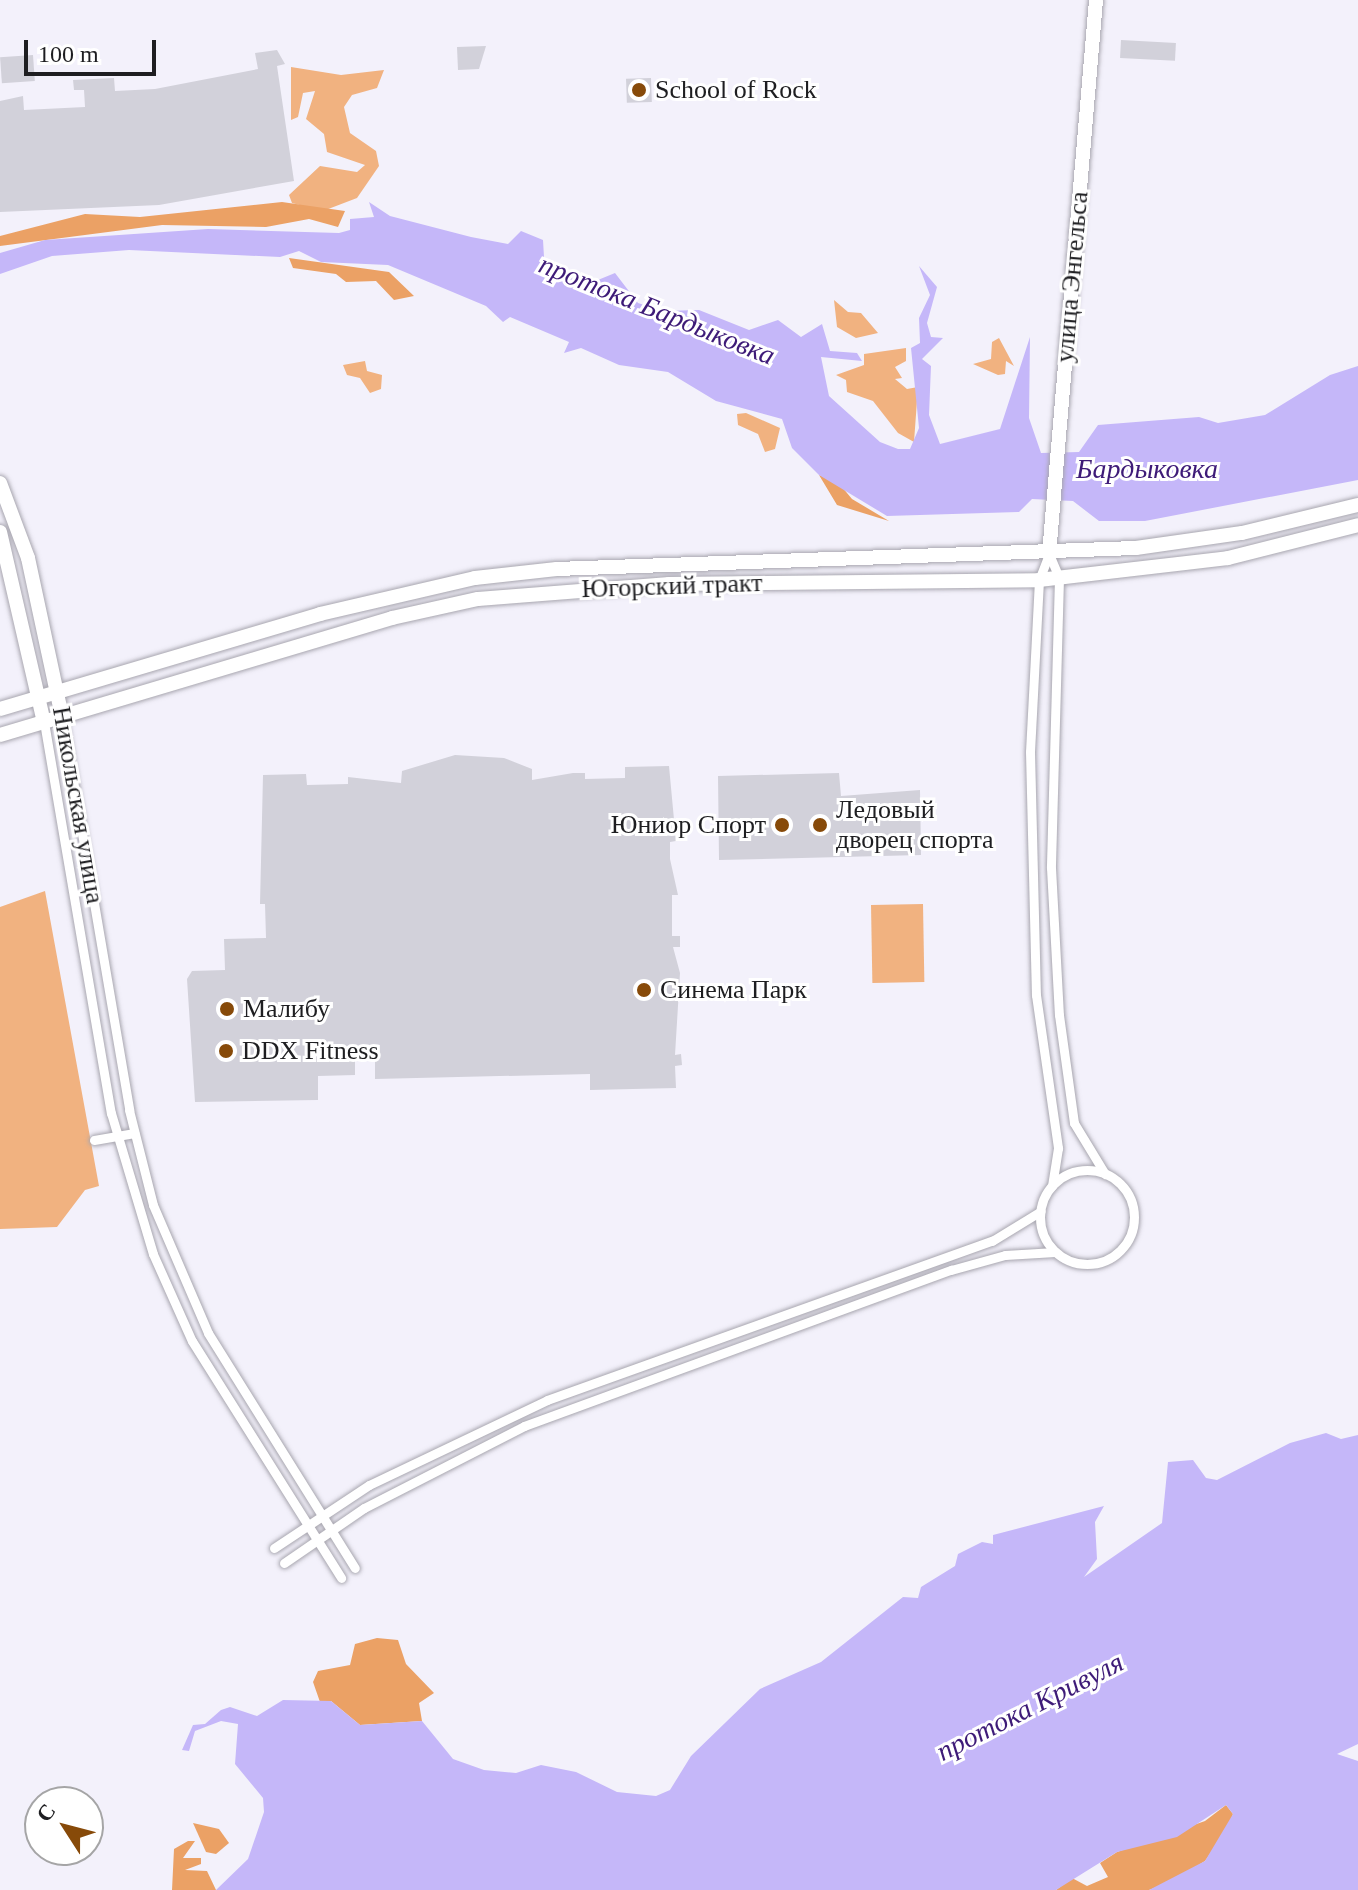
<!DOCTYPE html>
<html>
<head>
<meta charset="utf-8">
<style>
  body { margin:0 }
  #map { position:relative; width:1358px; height:1890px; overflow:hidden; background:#f3f1fb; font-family:"Times New Roman",serif }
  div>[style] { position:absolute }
  .green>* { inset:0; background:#f1b280; transform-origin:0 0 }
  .forest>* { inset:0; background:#eba165 }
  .water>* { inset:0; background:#c5b7f9 }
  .building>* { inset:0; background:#d2d1da; transform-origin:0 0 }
  .roads { filter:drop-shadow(0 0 2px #a8a6af) drop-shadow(0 0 2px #a8a6af) }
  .street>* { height:9px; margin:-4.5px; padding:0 4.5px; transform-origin:4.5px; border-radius:4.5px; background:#fff }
  .street>.ring { margin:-4.5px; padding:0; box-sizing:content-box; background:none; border:9px solid #fff; border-radius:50% }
  .secondary>* { height:14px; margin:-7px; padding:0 7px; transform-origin:7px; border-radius:7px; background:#fff }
  .primary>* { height:14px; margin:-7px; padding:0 7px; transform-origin:7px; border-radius:7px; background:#fff }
  .dots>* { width:22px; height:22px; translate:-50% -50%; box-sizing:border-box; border:4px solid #fff; border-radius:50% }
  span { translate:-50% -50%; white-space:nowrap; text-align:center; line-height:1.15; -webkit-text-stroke:6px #fff; paint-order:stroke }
  .poi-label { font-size:26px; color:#1e1e21 }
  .left { translate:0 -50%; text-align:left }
  .right { translate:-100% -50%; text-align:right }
  .street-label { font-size:26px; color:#1e1e21 }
  .water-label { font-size:28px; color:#3e1b78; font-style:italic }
  .north { position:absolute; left:24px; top:1786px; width:80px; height:80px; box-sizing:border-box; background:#fff; border:2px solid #a5a5a6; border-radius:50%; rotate:306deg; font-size:22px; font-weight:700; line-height:32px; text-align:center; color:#1e1e21 }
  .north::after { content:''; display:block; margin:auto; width:28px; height:36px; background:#874a09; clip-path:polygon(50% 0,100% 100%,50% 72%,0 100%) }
  .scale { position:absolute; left:24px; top:40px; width:132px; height:36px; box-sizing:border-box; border:4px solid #1e1e21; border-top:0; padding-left:10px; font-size:24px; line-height:28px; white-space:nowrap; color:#1e1e21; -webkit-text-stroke:6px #fff; paint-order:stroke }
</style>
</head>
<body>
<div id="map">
  <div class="green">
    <i style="clip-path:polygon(291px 67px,341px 75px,384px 70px,377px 88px,352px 95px,344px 107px,350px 133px,376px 151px,379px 166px,357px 198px,323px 211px,292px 203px,289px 195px,320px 166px,357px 172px,365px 165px,327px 152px,324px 134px,306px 119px,315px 91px,303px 93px,298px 117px,291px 120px)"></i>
    <i style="clip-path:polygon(834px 300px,848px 312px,861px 313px,878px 333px,856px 338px,837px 327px)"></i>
    <i style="clip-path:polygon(999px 338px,1014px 366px,1006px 361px,1005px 374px,998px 375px,973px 364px,991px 359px,992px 342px)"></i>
    <i style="clip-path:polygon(906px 348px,906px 361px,895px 367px,902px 378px,895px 379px,907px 389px,918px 387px,914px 442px,898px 433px,873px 401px,847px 392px,846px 380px,836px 375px,864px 365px,864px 354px)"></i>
    <i style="clip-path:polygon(365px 361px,367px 371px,382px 375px,381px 389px,370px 393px,360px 378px,347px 375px,343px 365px)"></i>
    <i style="clip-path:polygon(746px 413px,780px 428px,775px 449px,765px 452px,758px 434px,738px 425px,737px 414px)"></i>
    <i style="clip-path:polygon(45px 891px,99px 1186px,85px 1190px,57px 1227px,0 1229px,0 907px)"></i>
    <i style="left:923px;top:904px;width:78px;height:52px;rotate:89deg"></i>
  </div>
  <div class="forest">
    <i style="clip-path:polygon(282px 202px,345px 211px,338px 227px,309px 219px,266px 227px,162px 225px,0 246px,0 236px,85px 214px,140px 217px)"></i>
    <i style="clip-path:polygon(289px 258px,389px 272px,414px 296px,394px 300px,376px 281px,346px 282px,336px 274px,293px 268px)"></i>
    <i style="clip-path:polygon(819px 475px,837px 481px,852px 499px,889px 521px,837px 505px)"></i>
    <i style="clip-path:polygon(377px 1638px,398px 1640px,406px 1664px,434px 1693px,419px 1703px,422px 1721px,360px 1725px,331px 1701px,320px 1702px,313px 1682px,318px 1671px,350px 1665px,355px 1644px)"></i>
    <i style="clip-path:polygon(1226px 1805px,1233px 1814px,1227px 1830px,1205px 1861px,1175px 1880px,1149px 1890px,1056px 1890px,1072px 1878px,1087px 1886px,1108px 1877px,1100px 1863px,1117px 1852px,1205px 1821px)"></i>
    <i style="clip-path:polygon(193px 1823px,219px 1829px,229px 1843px,216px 1854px,206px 1852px)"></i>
    <i style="clip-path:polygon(188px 1841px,195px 1841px,183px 1858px,201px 1858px,201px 1864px,185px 1870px,207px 1871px,216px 1890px,172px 1890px,174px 1849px)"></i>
  </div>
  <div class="water">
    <i style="clip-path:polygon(369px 202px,390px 216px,471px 237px,508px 244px,521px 231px,543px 240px,545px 274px,593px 282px,615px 273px,638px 303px,663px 311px,699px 310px,749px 330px,778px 320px,801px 337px,822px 324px,830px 351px,857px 353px,862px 361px,821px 357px,829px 396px,880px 442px,898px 449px,910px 449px,919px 428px,911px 348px,920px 343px,919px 318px,930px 295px,919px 266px,937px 287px,927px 323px,931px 337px,943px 338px,922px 359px,931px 366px,929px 415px,940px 444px,1000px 429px,1030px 337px,1029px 418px,1041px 453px,1079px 452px,1098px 425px,1199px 417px,1218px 423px,1265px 415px,1330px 375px,1358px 366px,1358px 480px,1145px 521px,1099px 521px,1073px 501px,1032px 499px,1019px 512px,887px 516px,819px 475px,792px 448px,782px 419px,716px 401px,668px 372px,619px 365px,581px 348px,564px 353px,569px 342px,510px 317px,503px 322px,486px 306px,388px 265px,321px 262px,299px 251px,280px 257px,129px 250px,52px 256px,0 274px,0 253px,45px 240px,208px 229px,339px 233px,350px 230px,350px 219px,374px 217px)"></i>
    <i style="clip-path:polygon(1326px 1433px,1341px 1439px,1358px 1435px,1358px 1744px,1337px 1754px,1358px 1761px,1358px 1890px,1149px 1890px,1205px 1861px,1233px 1814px,1226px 1805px,1177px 1837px,1117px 1852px,1056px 1890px,216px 1890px,248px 1859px,264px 1812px,263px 1798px,235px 1764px,238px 1724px,221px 1721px,195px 1731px,189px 1751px,182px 1750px,193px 1725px,205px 1724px,221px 1710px,230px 1707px,257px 1716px,283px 1700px,331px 1701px,360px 1725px,422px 1721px,453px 1759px,484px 1770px,516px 1773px,541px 1765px,576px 1772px,617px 1792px,656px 1796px,670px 1790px,691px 1756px,760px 1689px,821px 1662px,903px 1597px,918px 1598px,921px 1587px,955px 1566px,958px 1554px,982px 1542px,993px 1544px,993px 1535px,1104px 1506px,1095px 1522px,1097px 1559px,1084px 1577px,1162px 1523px,1168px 1462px,1193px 1460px,1206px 1478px,1217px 1480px,1290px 1443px)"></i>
  </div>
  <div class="building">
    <i style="left:1121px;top:40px;width:55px;height:18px;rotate:3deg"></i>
    <i style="clip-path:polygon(486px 46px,479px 69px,458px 70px,457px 47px)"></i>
    <i style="clip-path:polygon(277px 50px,285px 64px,277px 66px,294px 181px,159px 205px,0 212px,0 101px,23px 96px,24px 110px,85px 107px,84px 90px,74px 90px,73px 80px,114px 78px,115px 91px,155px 89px,258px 69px,255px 53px)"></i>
    <i style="left:33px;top:55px;width:26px;height:33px;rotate:86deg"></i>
    <i style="left:651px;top:78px;width:24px;height:25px;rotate:88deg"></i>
    <i style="clip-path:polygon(455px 755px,504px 758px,532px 769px,532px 780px,573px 773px,585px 773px,585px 779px,625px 778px,625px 767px,669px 766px,676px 841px,670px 842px,670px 859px,678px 895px,672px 895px,672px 936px,680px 936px,680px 947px,673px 947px,680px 973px,675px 1055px,681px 1054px,682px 1065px,675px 1066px,676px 1088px,590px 1090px,590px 1074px,375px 1079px,375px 1057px,355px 1058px,355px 1075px,318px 1076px,318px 1100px,195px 1102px,187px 979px,192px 971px,225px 970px,224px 939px,266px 938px,265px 904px,260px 904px,263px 775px,306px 774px,307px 785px,348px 784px,348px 777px,401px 783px,402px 771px)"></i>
    <i style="clip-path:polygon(839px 773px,841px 796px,920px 790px,921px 855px,719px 860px,718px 776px)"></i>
  </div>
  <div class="roads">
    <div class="street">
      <i style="left:1049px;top:554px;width:28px;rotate:111deg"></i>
      <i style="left:1039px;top:580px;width:172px;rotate:93deg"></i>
      <i style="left:1030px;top:752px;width:243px;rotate:88.6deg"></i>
      <i style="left:1036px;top:995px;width:155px;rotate:81.8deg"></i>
      <i style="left:1058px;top:1148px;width:38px;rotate:99deg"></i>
      <i style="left:1049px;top:554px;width:26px;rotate:67deg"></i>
      <i style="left:1059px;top:578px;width:290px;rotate:91.6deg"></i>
      <i style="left:1051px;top:868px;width:147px;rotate:86.9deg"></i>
      <i style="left:1059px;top:1015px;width:109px;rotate:82.1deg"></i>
      <i style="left:1074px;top:1123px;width:60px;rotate:58.7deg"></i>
      <i style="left:62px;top:716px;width:400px;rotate:80.3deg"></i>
      <i style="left:129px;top:1110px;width:98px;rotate:75.8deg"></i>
      <i style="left:153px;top:1205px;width:139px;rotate:66.7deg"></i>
      <i style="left:208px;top:1333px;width:277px;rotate:58deg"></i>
      <i style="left:44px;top:722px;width:397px;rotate:80.3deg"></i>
      <i style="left:111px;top:1113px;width:147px;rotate:73.4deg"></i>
      <i style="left:153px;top:1254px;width:95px;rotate:65.9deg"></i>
      <i style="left:192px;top:1341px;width:280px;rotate:57.8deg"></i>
      <i style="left:94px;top:1140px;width:41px;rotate:-9.9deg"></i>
      <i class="ring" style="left:1040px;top:1170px;width:85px;height:85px"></i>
      <i style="left:274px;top:1548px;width:114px;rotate:-33.6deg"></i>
      <i style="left:369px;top:1485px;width:197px;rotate:-25.5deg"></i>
      <i style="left:547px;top:1400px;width:473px;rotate:-19.7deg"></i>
      <i style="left:992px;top:1241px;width:57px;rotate:-31.5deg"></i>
      <i style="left:284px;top:1563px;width:97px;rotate:-34.5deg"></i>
      <i style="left:364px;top:1508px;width:180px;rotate:-27.1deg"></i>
      <i style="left:524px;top:1426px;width:455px;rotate:-20.1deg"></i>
      <i style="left:951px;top:1270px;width:56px;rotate:-15.5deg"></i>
      <i style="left:1005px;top:1255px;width:50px;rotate:-3.4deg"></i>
    </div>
    <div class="secondary">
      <i style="left:0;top:483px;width:80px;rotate:69.5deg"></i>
      <i style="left:28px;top:558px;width:162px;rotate:77.9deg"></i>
      <i style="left:0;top:532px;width:195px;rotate:77deg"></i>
      <i style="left:1049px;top:554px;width:556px;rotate:-85.15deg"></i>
    </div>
    <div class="primary">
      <i style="left:0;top:709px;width:334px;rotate:-16.5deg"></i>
      <i style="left:320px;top:614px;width:159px;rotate:-13.1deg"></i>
      <i style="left:475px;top:578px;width:82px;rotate:-6.3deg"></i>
      <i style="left:557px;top:569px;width:579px;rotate:-2.08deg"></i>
      <i style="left:1136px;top:548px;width:107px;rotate:-8.1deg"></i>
      <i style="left:1242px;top:533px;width:119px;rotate:-13.6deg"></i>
      <i style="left:0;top:735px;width:409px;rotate:-16.6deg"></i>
      <i style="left:392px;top:618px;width:88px;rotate:-12.5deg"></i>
      <i style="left:478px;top:599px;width:192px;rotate:-4.5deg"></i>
      <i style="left:669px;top:584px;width:370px;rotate:-0.6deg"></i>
      <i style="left:1039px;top:580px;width:190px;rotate:-6.6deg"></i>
      <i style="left:1228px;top:558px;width:134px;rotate:-14.2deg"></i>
    </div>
  </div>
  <div class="dots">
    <i style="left:639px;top:90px;background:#874a09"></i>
    <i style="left:782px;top:825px;background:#874a09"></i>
    <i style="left:820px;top:825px;background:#874a09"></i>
    <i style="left:644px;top:990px;background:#874a09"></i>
    <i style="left:227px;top:1009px;background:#874a09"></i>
    <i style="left:226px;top:1051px;background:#874a09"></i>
  </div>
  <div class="poi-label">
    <span class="left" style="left:655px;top:90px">School of Rock</span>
    <span class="left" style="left:836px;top:825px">Ледовый<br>дворец спорта</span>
    <span class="right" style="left:766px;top:825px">Юниор Спорт</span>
    <span class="left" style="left:660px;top:990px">Синема Парк</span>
    <span class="left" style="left:243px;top:1009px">Малибу</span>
    <span class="left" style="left:242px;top:1051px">DDX Fitness</span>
  </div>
  <div class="street-label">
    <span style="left:1072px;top:277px;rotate:-85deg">улица Энгельса</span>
    <span style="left:672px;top:586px;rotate:-2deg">Югорский тракт</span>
    <span style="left:78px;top:805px;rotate:80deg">Никольская улица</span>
  </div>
  <div class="water-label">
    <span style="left:657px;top:310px;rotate:22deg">протока Бардыковка</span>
    <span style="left:1147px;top:469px">Бардыковка</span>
    <span style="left:1030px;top:1707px;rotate:-27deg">протока Кривуля</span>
  </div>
  <div class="north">С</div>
  <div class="scale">100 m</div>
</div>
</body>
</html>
